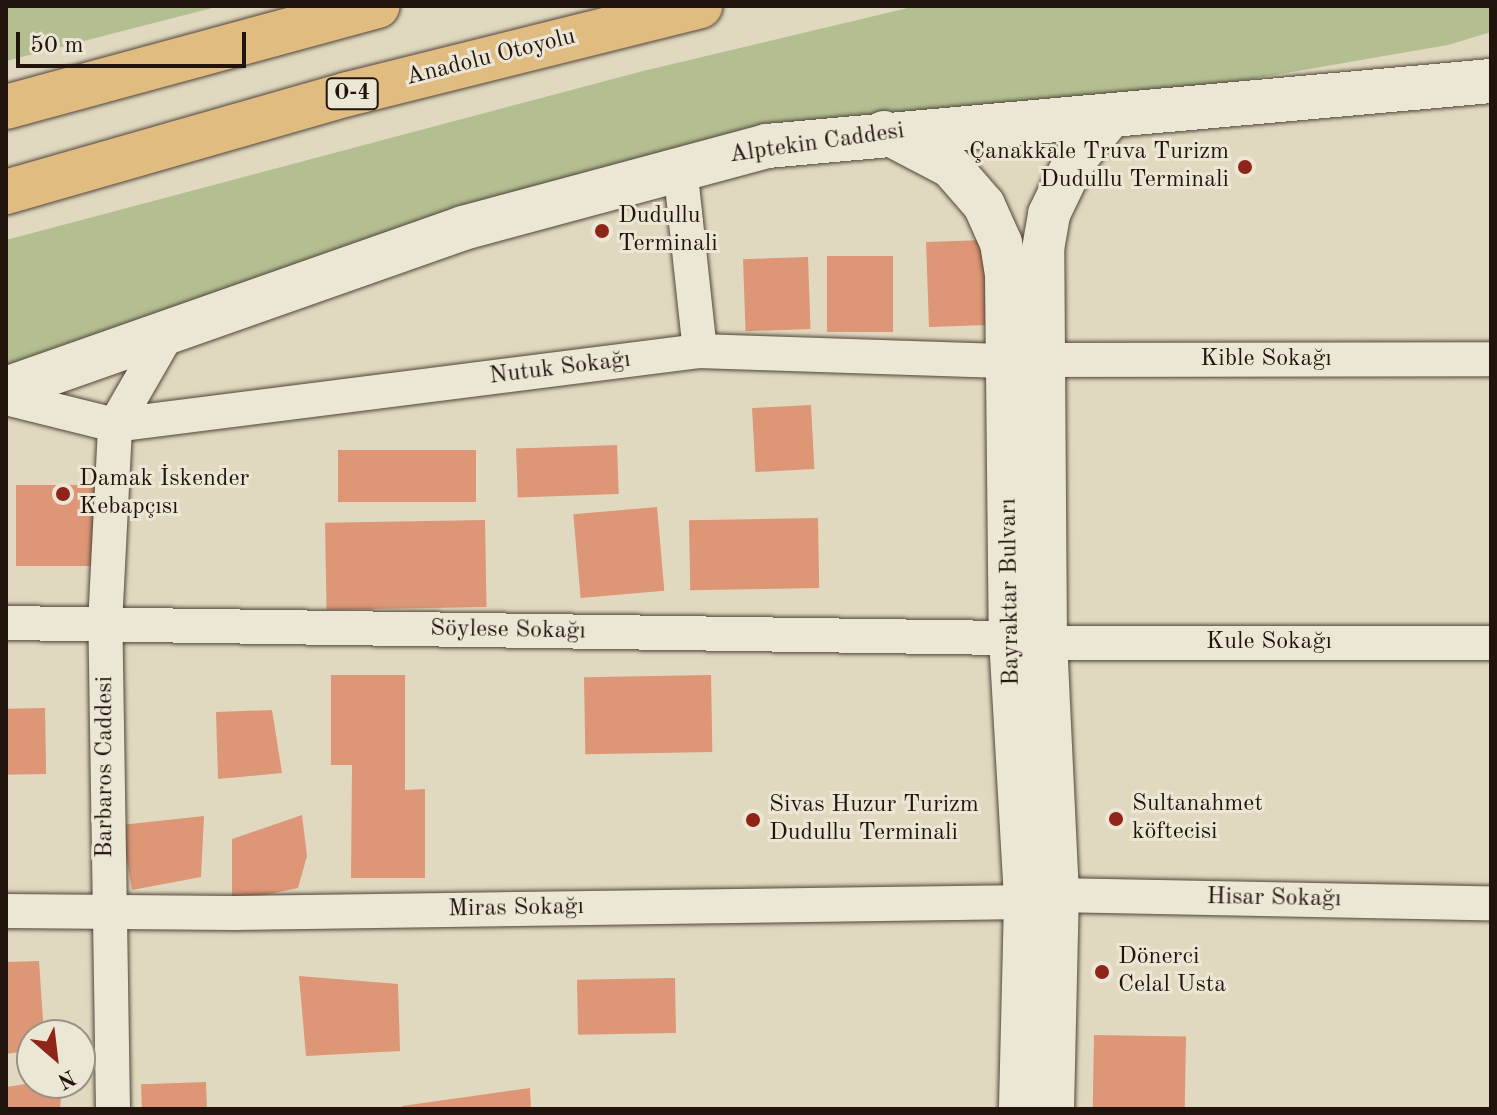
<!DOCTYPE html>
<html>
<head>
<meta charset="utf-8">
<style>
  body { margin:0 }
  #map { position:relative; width:1497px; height:1115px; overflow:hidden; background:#e1d9bf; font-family:"Old Standard TT",serif }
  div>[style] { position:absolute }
  .green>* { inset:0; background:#b3bf91 }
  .building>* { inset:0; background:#dd9676; transform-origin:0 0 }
  .roads { filter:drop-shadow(0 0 2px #50453a) drop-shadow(0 0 2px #50453a) }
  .minor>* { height:34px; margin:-17px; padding:0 17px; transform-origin:17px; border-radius:17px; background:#ece6d5 }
  .tertiary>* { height:42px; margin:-21px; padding:0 21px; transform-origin:21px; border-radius:21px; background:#ece6d5 }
  .secondary>* { height:44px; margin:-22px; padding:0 22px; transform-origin:22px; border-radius:22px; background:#ece6d5 }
  .motorway>* { height:44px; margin:-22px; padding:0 22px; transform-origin:22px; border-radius:22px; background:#e0bc80 }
  .dots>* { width:22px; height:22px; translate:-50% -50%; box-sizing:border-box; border:4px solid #ece6d5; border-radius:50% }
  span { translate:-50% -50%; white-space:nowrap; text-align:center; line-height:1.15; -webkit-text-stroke:6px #ece6d5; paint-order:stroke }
  .shield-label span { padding:2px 6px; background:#ece6d5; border:2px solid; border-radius:6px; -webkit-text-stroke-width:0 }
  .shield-label { font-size:22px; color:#20140d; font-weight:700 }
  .street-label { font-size:24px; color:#20140d }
  .poi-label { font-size:24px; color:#20140d }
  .right { translate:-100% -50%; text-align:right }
  .left { translate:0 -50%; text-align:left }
  .frame { position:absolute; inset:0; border:8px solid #20140d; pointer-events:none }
  .north { position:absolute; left:16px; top:1019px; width:80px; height:80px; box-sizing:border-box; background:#ece6d5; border:2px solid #9a9285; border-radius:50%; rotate:152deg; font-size:22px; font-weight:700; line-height:32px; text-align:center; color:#20140d }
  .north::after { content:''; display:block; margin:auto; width:28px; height:36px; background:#8f2418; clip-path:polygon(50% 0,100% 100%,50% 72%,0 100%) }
  .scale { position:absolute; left:16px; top:32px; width:230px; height:36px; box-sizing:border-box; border:4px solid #20140d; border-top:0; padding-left:10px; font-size:24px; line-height:28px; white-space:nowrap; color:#20140d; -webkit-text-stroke:6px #ece6d5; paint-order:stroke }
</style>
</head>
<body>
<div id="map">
  <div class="green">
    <i style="clip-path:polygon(6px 6px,220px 6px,6px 61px)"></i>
    <i style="clip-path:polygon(916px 6px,1491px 6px,1491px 32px,1448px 45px,1210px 86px,927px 110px,260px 277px,6px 365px,6px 240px,643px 71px)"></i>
  </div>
  <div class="building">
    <i style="left:985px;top:240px;width:85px;height:59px;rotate:88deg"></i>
    <i style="left:827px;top:256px;width:66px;height:76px"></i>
    <i style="left:808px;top:257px;width:72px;height:65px;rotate:88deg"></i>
    <i style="left:811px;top:405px;width:64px;height:59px;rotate:87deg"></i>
    <i style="left:617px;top:445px;width:49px;height:101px;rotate:88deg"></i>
    <i style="left:338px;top:450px;width:138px;height:52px"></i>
    <i style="left:16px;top:485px;width:84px;height:81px"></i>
    <i style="left:657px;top:507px;width:84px;height:84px;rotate:85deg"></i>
    <i style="left:818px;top:518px;width:70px;height:129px;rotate:89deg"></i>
    <i style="left:485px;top:520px;width:87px;height:160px;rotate:89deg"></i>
    <i style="clip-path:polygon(331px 675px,405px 675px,405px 790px,425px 789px,425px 878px,351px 878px,352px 765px,331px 765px)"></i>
    <i style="left:711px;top:675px;width:77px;height:127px;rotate:89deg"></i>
    <i style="left:45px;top:708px;width:66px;height:39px;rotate:89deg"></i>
    <i style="clip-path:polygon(272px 710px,282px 773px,218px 779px,216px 712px)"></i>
    <i style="clip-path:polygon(302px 815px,307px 856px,298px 888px,232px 902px,232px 839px)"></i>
    <i style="clip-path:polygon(204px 816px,201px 877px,132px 890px,121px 825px)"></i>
    <i style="clip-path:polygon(39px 961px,44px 1035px,32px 1035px,32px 1050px,6px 1054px,6px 962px)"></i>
    <i style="clip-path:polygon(299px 976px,398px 984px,400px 1051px,306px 1056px)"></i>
    <i style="left:675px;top:978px;width:55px;height:98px;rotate:89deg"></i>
    <i style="left:1094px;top:1035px;width:92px;height:74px;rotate:1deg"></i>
    <i style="left:206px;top:1082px;width:27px;height:65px;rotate:88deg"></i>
    <i style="clip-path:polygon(33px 1083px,62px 1083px,60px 1109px,6px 1109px,6px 1087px)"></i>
    <i style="clip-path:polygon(530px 1088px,531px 1109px,402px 1109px,402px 1106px)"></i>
  </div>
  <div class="roads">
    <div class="minor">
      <i style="left:680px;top:167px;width:185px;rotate:83.8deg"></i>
      <i style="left:1042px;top:360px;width:449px;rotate:-0.1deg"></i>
      <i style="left:6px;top:398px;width:112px;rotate:13.9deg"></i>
      <i style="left:115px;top:425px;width:590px;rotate:-7.21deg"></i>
      <i style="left:700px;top:351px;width:308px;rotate:1.9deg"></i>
      <i style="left:6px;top:623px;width:1004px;rotate:0.86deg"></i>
      <i style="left:1046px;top:643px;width:445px"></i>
      <i style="left:1058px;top:895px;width:433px;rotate:1.1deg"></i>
      <i style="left:6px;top:911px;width:228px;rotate:0.5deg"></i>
      <i style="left:234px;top:913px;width:791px;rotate:-0.8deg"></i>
      <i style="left:113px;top:1109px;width:484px;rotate:-90.9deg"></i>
      <i style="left:105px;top:625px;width:200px;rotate:-87.1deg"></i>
      <i style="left:115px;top:425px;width:108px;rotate:-60.1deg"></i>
    </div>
    <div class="tertiary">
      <i style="left:884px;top:132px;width:76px;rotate:27.6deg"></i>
      <i style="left:951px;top:167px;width:50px;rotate:49deg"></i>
      <i style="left:984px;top:205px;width:42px;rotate:65.9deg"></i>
      <i style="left:1001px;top:243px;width:33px;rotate:81deg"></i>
      <i style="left:1006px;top:276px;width:362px;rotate:89.4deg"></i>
      <i style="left:1010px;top:638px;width:264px;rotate:86.7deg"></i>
      <i style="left:1025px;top:902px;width:207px;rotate:91.4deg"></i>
      <i style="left:1053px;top:1109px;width:214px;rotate:-88.7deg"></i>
      <i style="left:1058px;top:895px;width:252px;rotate:-92.7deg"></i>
      <i style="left:1046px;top:643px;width:394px;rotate:-90.4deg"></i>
      <i style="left:1043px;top:249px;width:36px;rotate:-80deg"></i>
      <i style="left:1049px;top:214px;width:60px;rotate:-64.3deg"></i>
      <i style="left:1075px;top:160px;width:58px;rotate:-50.6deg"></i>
    </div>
    <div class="secondary">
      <i style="left:6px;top:389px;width:485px;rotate:-19.4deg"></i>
      <i style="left:463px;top:228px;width:315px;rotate:-15.1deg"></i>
      <i style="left:767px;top:146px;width:727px;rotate:-5.13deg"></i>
    </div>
    <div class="motorway">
      <i style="left:6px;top:107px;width:385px;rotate:-15.2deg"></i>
      <i style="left:6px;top:192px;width:356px;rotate:-16deg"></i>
      <i style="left:348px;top:94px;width:363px;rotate:-14deg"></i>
    </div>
  </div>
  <div class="dots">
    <i style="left:1245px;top:167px;background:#8f2418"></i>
    <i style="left:602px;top:231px;background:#8f2418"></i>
    <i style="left:63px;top:494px;background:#8f2418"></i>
    <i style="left:1116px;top:819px;background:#8f2418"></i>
    <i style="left:753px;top:820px;background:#8f2418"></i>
    <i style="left:1102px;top:972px;background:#8f2418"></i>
  </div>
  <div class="shield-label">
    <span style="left:352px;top:94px">O-4</span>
  </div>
  <div class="street-label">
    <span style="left:491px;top:58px;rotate:-14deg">Anadolu Otoyolu</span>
    <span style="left:817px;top:144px;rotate:-8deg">Alptekin Caddesi</span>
    <span style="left:1266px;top:360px">Kible Sokağı</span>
    <span style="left:560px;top:369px;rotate:-7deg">Nutuk Sokağı</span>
    <span style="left:1011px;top:592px;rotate:-91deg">Bayraktar Bulvarı</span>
    <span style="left:508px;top:631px;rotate:1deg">Söylese Sokağı</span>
    <span style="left:1269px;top:643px">Kule Sokağı</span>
    <span style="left:106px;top:767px;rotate:-90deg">Barbaros Caddesi</span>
    <span style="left:1274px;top:899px;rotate:1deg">Hisar Sokağı</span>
    <span style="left:516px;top:909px;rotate:-1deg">Miras Sokağı</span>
  </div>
  <div class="poi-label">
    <span class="right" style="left:1229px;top:167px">Çanakkale Truva Turizm<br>Dudullu Terminali</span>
    <span class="left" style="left:618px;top:231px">Dudullu<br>Terminali</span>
    <span class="left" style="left:79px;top:494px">Damak İskender<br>Kebapçısı</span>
    <span class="left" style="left:1132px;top:819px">Sultanahmet<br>köftecisi</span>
    <span class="left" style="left:769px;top:820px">Sivas Huzur Turizm<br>Dudullu Terminali</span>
    <span class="left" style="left:1118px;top:972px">Dönerci<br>Celal Usta</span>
  </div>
  <div class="frame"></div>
  <div class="north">N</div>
  <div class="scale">50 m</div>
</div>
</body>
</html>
